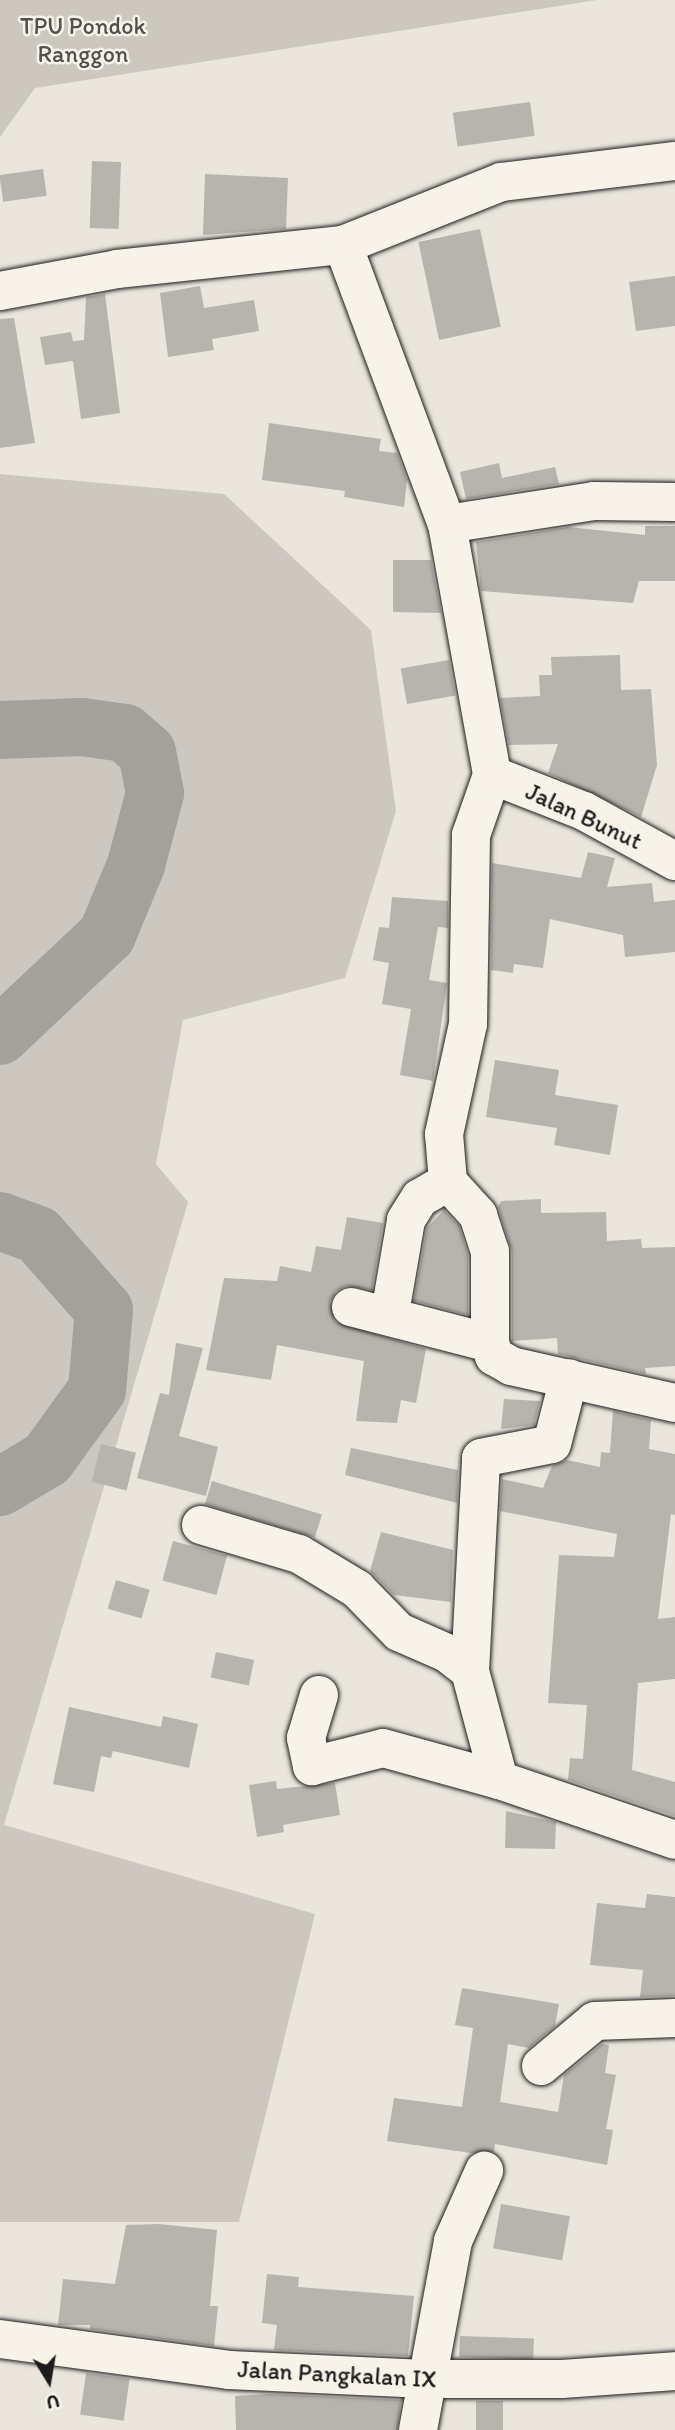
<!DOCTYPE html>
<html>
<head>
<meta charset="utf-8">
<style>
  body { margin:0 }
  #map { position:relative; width:675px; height:2430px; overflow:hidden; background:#eae6dc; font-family:Itim,sans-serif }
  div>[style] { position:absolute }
  .green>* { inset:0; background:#ccc8c0 }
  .river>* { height:58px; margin:-29px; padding:0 29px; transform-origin:29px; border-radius:29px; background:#a3a19a }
  .building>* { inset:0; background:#b6b4ac; transform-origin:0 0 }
  .roads { filter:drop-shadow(0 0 2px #1c1c1c) drop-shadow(0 0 2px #1c1c1c) }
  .minor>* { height:38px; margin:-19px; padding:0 19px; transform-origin:19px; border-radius:19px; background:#f7f3e8 }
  span { translate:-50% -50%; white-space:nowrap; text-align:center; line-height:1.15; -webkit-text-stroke:5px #f7f3e8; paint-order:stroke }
  .park-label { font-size:24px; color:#51504d }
  .street-label { font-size:24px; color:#1c1c1c }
  .north { position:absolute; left:14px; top:2346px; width:70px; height:70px; -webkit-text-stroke:5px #f7f3e8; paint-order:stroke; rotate:169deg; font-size:19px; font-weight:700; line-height:28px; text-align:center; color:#1c1c1c }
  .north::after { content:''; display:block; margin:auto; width:24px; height:32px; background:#1c1c1c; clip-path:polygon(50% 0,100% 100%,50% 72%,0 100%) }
</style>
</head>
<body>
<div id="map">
  <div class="green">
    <i style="clip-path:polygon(0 0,597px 0,35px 88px,0 137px)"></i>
    <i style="clip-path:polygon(0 474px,224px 494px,371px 630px,396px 811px,345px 978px,183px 1020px,156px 1164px,188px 1202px,4px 1825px,315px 1914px,239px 2222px,0 2222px)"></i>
  </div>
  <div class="river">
    <i style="left:0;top:730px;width:82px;rotate:-2.1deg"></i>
    <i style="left:82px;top:727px;width:43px;rotate:7.9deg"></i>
    <i style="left:125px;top:733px;width:29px;rotate:41deg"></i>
    <i style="left:147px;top:752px;width:42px;rotate:79deg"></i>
    <i style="left:155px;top:793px;width:74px;rotate:104.8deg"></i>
    <i style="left:136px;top:865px;width:76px;rotate:112.5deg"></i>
    <i style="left:107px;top:935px;width:147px;rotate:136.7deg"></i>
    <i style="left:0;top:1221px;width:40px;rotate:20.2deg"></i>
    <i style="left:38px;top:1235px;width:100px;rotate:48.7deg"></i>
    <i style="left:104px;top:1310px;width:80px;rotate:95deg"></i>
    <i style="left:97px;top:1390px;width:85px;rotate:125.9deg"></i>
    <i style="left:47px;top:1459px;width:55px;rotate:149.2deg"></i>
  </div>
  <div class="building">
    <i style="left:530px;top:102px;width:34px;height:78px;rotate:82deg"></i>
    <i style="left:92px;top:161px;width:29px;height:67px;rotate:2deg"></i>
    <i style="left:43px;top:169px;width:27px;height:44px;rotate:82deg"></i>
    <i style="clip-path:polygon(205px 174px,288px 178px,286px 229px,203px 235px)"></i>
    <i style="left:480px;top:229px;width:100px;height:63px;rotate:78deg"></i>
    <i style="clip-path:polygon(675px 276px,675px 326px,636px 331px,629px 282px)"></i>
    <i style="clip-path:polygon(200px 286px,204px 308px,254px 300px,259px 331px,212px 339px,214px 350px,168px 357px,160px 293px)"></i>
    <i style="clip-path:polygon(105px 294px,120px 413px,81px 419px,73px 361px,45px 365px,40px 337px,71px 332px,73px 341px,84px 340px,86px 297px)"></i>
    <i style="clip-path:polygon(14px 318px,35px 443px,0 448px,0 319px)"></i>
    <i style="clip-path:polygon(269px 423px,381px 439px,379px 451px,397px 453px,407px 480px,404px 507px,344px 497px,345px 491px,262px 480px)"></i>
    <i style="clip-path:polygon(499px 463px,502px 478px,555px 467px,559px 484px,466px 499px,460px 472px)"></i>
    <i style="clip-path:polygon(645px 526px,675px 526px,675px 581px,639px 581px,633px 603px,481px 591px,476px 542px,568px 527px,645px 535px)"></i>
    <i style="clip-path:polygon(393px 560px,431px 560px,441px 613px,393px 612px)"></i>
    <i style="clip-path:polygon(620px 655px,621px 690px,651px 689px,657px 765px,641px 817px,548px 773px,558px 744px,509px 745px,500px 698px,540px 696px,539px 675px,552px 675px,551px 657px)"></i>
    <i style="left:449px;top:660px;width:36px;height:49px;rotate:80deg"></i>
    <i style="clip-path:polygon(588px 852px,615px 858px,607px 887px,652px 883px,654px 902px,675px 900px,675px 952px,625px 957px,623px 935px,550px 919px,543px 968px,514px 964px,513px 973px,491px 970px,492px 863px,581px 878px)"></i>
    <i style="clip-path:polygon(392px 897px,448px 901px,448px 928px,438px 927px,429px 980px,447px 983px,433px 1081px,400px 1075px,411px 1009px,382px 1004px,389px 963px,373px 960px,379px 927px,389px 928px)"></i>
    <i style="clip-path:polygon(495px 1060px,559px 1070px,555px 1095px,618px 1105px,610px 1155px,554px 1145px,557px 1128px,486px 1117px)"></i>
    <i style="clip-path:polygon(541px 1199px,541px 1213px,606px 1212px,607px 1241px,641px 1239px,642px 1248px,675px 1247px,675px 1366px,645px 1368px,646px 1374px,558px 1354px,557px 1338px,512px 1341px,512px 1251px,498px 1207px,501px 1201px)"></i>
    <i style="clip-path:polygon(444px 1210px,459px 1226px,468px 1255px,468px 1315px,414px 1301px,427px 1228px)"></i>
    <i style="clip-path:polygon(347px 1217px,383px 1223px,372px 1290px,346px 1286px,336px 1291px,330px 1302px,335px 1322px,426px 1349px,416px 1403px,401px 1400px,397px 1423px,356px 1421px,364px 1361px,277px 1345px,271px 1380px,206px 1370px,224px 1278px,277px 1281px,280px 1266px,311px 1272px,316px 1246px,341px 1250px)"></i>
    <i style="clip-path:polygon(176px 1343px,203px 1348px,179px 1436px,218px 1447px,206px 1496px,137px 1478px,160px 1393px,169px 1395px)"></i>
    <i style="clip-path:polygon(504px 1399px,540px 1401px,534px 1425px,501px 1429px)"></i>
    <i style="clip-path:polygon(613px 1411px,651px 1420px,649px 1449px,675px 1454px,675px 1515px,671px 1514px,658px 1619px,675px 1617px,675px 1679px,638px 1683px,632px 1770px,675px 1782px,675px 1816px,568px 1780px,570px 1758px,583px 1759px,587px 1705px,548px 1703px,559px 1555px,614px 1557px,617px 1534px,500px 1511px,502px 1479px,543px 1488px,552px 1466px,567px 1460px,600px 1467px,601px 1452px,610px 1453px)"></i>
    <i style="left:101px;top:1444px;width:36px;height:39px;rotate:14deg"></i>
    <i style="clip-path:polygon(351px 1448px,458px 1470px,457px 1503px,345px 1475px)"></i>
    <i style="left:212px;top:1481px;width:115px;height:24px;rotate:17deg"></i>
    <i style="clip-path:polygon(381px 1532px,453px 1550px,451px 1602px,394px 1595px,370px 1571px)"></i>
    <i style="left:173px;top:1541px;width:56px;height:41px;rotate:15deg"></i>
    <i style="left:116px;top:1580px;width:35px;height:30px;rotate:16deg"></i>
    <i style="left:216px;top:1652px;width:39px;height:26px;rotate:12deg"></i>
    <i style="clip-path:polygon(69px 1707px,161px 1727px,163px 1716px,198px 1724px,189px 1768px,113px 1751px,111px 1758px,101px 1756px,94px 1792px,53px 1784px)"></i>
    <i style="clip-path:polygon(276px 1781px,277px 1789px,335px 1783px,340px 1815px,283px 1825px,284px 1832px,257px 1837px,249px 1785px)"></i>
    <i style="clip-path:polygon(506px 1811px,556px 1822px,555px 1849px,505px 1848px)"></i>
    <i style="clip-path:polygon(647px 1894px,675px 1897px,675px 1996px,640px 1997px,643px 1970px,590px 1965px,597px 1903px,645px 1908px)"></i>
    <i style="clip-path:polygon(462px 1988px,559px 2004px,555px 2026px,529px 2048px,508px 2044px,500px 2102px,558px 2112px,564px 2075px,602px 2044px,609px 2045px,605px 2073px,616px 2075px,606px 2129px,613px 2130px,607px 2165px,495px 2144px,494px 2152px,471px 2153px,387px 2141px,394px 2098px,462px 2107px,473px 2028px,455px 2025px)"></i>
    <i style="left:501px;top:2204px;width:70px;height:45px;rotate:10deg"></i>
    <i style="clip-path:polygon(159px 2224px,217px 2230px,210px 2306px,218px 2306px,214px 2346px,90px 2329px,90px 2325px,58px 2325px,63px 2279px,115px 2284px,126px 2225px)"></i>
    <i style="clip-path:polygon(267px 2274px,299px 2277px,298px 2287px,414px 2296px,408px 2356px,274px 2350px,277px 2325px,262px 2323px)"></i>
    <i style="left:460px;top:2336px;width:74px;height:21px;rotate:2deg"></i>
    <i style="left:86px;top:2373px;width:44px;height:42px;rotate:8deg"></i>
    <i style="clip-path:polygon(270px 2394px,401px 2400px,397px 2430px,236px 2430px,235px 2396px)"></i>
    <i style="left:476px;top:2401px;width:27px;height:29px"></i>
  </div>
  <div class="roads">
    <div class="minor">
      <i style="left:343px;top:245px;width:298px;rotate:69.6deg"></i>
      <i style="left:447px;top:524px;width:255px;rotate:79.8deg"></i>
      <i style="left:492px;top:775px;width:64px;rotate:109.3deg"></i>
      <i style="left:471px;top:835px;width:189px;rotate:90.9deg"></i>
      <i style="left:468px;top:1024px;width:113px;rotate:102.3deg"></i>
      <i style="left:444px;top:1134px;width:48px;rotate:85.2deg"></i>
      <i style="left:448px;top:1182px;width:45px;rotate:47.7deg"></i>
      <i style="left:478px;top:1215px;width:38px;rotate:72deg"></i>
      <i style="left:490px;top:1251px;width:92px;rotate:90deg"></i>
      <i style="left:490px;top:1343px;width:14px;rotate:73deg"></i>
      <i style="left:494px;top:1356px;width:20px;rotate:30deg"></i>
      <i style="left:511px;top:1366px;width:168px;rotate:12.7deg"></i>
      <i style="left:0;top:291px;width:119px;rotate:-10.6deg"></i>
      <i style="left:117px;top:269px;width:227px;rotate:-6.1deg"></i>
      <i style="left:343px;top:245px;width:170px;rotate:-21.7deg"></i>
      <i style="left:501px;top:182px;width:175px;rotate:-6.9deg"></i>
      <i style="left:447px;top:524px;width:149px;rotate:-8.9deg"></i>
      <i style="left:594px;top:501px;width:81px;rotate:0.7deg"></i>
      <i style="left:492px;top:775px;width:99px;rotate:21.4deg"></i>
      <i style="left:584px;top:811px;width:104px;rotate:28.8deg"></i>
      <i style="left:351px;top:1307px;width:144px;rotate:14.5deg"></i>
      <i style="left:390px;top:1313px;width:94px;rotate:-80.2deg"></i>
      <i style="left:406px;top:1220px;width:26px;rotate:-58deg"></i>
      <i style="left:420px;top:1198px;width:32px;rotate:-30deg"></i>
      <i style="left:201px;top:1525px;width:102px;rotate:16.5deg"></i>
      <i style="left:299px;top:1554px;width:68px;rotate:31.1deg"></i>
      <i style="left:357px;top:1589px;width:60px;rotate:45.7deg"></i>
      <i style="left:399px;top:1632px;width:52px;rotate:23.6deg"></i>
      <i style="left:447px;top:1653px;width:29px;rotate:38deg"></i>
      <i style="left:319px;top:1695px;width:45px;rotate:106.8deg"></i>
      <i style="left:306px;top:1738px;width:29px;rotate:78deg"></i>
      <i style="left:312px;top:1766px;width:73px;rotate:-14.2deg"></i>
      <i style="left:383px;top:1748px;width:120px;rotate:15.4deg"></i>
      <i style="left:499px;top:1780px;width:186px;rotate:18.8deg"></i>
      <i style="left:499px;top:1780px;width:113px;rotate:-104.9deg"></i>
      <i style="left:470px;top:1671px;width:213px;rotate:-87deg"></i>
      <i style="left:481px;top:1458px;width:72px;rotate:-11.2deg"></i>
      <i style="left:552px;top:1444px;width:68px;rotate:-75.6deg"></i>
      <i style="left:541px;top:2066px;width:70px;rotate:-39.8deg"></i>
      <i style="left:595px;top:2021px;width:80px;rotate:-2.1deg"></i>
      <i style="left:0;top:2339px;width:231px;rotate:7.7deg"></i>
      <i style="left:229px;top:2370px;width:202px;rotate:2.6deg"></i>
      <i style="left:431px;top:2379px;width:131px"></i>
      <i style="left:562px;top:2379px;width:113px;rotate:-4deg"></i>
      <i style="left:418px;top:2430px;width:192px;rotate:-79.5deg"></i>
      <i style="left:453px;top:2241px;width:77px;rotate:-66.1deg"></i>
    </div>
  </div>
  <div class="park-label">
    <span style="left:83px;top:40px">TPU Pondok<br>Ranggon</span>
  </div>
  <div class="street-label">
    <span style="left:584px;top:816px;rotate:25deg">Jalan Bunut</span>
    <span style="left:337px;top:2374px;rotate:3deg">Jalan Pangkalan IX</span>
  </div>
  <div class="north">U</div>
</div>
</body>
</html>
